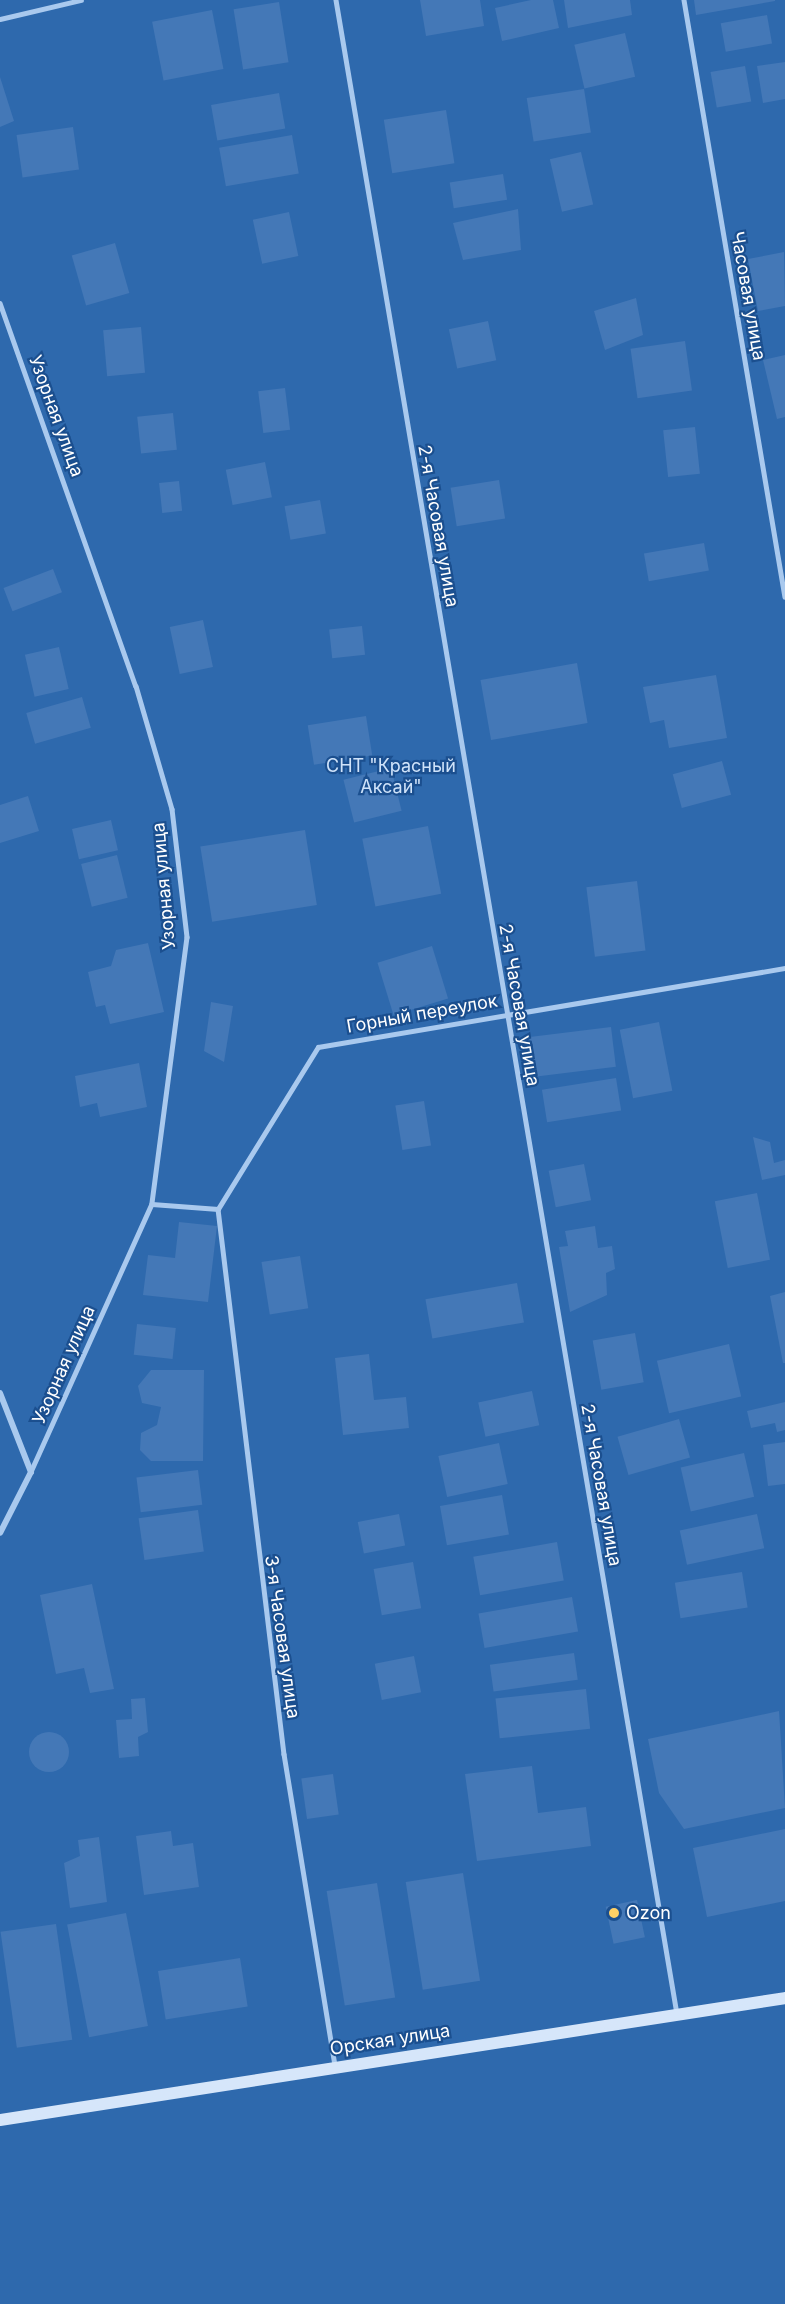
<!DOCTYPE html>
<html>
<head>
<meta charset="utf-8">
<style>
  body { margin:0 }
  #map { position:relative; width:785px; height:2304px; overflow:hidden; background:#1b4f8f; font-family:Inter,sans-serif }
  div>[style] { position:absolute }
  .green>* { inset:0; background:#2e69ad; transform-origin:0 0 }
  .building>* { inset:0; background:#4478b7; transform-origin:0 0 }
  .round { border-radius:50% }
  .service>* { height:4.5px; margin:-2.25px; padding:0 2.25px; transform-origin:2.25px; border-radius:2.25px; background:#a9c9ee }
  .minor>* { height:6px; margin:-3px; padding:0 3px; transform-origin:3px; border-radius:3px; background:#a9c9ee }
  .secondary>* { height:12px; margin:-6px; padding:0 6px; transform-origin:6px; border-radius:6px; background:#d6e6fa }
  .dots>* { width:16px; height:16px; translate:-50% -50%; box-sizing:border-box; border:3px solid #1b4f8f; border-radius:50% }
  span { translate:-50% -50%; white-space:nowrap; text-align:center; line-height:1.15; -webkit-text-stroke:4.5px #1b4f8f; paint-order:stroke }
  .street-label { font-size:18px; color:#fff }
  .park-label { font-size:18px; color:#cfe3fa }
  .poi-label { font-size:18px; color:#fff }
  .left { translate:0 -50%; text-align:left }
</style>
</head>
<body>
<div id="map">
  <div class="green">
    <i style="left:0;top:0;width:785px;height:2119px"></i>
    <i style="clip-path:polygon(785px 2001px,785px 2304px,0 2304px,0 2120px)"></i>
  </div>
  <div class="building">
    <i style="clip-path:polygon(420px 0,480px 0,484px 26px,426px 36px)"></i>
    <i style="clip-path:polygon(531px 0,553px 0,559px 28px,502px 41px,495px 8px)"></i>
    <i style="clip-path:polygon(564px 0,630px 0,632px 15px,568px 28px)"></i>
    <i style="clip-path:polygon(694px 0,775px 0,775px 1px,696px 15px)"></i>
    <i style="left:279px;top:2px;width:61px;height:46px;rotate:81deg"></i>
    <i style="left:212px;top:10px;width:60px;height:61px;rotate:79deg"></i>
    <i style="left:767px;top:15px;width:29px;height:47px;rotate:80deg"></i>
    <i style="left:625px;top:33px;width:45px;height:52px;rotate:77deg"></i>
    <i style="clip-path:polygon(785px 62px,785px 99px,763px 103px,757px 66px)"></i>
    <i style="left:745px;top:66px;width:36px;height:35px;rotate:80deg"></i>
    <i style="clip-path:polygon(0 77px,14px 121px,0 127px)"></i>
    <i style="left:584px;top:89px;width:44px;height:58px;rotate:81deg"></i>
    <i style="left:279px;top:93px;width:36px;height:69px;rotate:80deg"></i>
    <i style="left:446px;top:110px;width:54px;height:63px;rotate:81deg"></i>
    <i style="left:73px;top:127px;width:43px;height:57px;rotate:82deg"></i>
    <i style="left:292px;top:135px;width:39px;height:74px;rotate:80deg"></i>
    <i style="left:581px;top:152px;width:54px;height:32px;rotate:77deg"></i>
    <i style="left:503px;top:174px;width:26px;height:54px;rotate:81deg"></i>
    <i style="clip-path:polygon(518px 209px,521px 250px,463px 260px,453px 223px)"></i>
    <i style="left:289px;top:212px;width:45px;height:37px;rotate:78deg"></i>
    <i style="left:115px;top:243px;width:52px;height:45px;rotate:74deg"></i>
    <i style="clip-path:polygon(784px 252px,785px 306px,758px 311px,748px 259px)"></i>
    <i style="clip-path:polygon(636px 298px,643px 335px,605px 350px,594px 311px)"></i>
    <i style="left:488px;top:321px;width:40px;height:40px;rotate:78deg"></i>
    <i style="left:141px;top:327px;width:46px;height:38px;rotate:85deg"></i>
    <i style="left:685px;top:341px;width:50px;height:55px;rotate:82deg"></i>
    <i style="clip-path:polygon(785px 355px,785px 417px,777px 419px,763px 360px)"></i>
    <i style="left:285px;top:388px;width:42px;height:27px;rotate:83deg"></i>
    <i style="left:173px;top:413px;width:37px;height:36px;rotate:84deg"></i>
    <i style="left:695px;top:427px;width:47px;height:32px;rotate:84deg"></i>
    <i style="left:265px;top:462px;width:36px;height:40px;rotate:79deg"></i>
    <i style="left:499px;top:480px;width:39px;height:49px;rotate:81deg"></i>
    <i style="left:179px;top:481px;width:30px;height:20px;rotate:84deg"></i>
    <i style="left:320px;top:500px;width:34px;height:36px;rotate:80deg"></i>
    <i style="left:704px;top:543px;width:28px;height:61px;rotate:80deg"></i>
    <i style="left:53px;top:569px;width:25px;height:53px;rotate:69deg"></i>
    <i style="left:203px;top:620px;width:48px;height:34px;rotate:78deg"></i>
    <i style="left:362px;top:626px;width:29px;height:33px;rotate:84deg"></i>
    <i style="left:59px;top:647px;width:43px;height:35px;rotate:77deg"></i>
    <i style="left:577px;top:663px;width:61px;height:98px;rotate:80deg"></i>
    <i style="clip-path:polygon(716px 675px,727px 738px,669px 748px,664px 720px,650px 723px,643px 687px)"></i>
    <i style="left:82px;top:697px;width:32px;height:58px;rotate:74deg"></i>
    <i style="left:366px;top:716px;width:40px;height:59px;rotate:81deg"></i>
    <i style="left:722px;top:761px;width:35px;height:51px;rotate:75deg"></i>
    <i style="left:391px;top:768px;width:44px;height:49px;rotate:76deg"></i>
    <i style="clip-path:polygon(28px 796px,39px 831px,0 843px,0 805px)"></i>
    <i style="left:111px;top:820px;width:31px;height:40px;rotate:77deg"></i>
    <i style="left:428px;top:826px;width:69px;height:67px;rotate:79deg"></i>
    <i style="left:305px;top:830px;width:76px;height:106px;rotate:81deg"></i>
    <i style="left:117px;top:855px;width:44px;height:37px;rotate:76deg"></i>
    <i style="left:637px;top:881px;width:70px;height:51px;rotate:83deg"></i>
    <i style="clip-path:polygon(148px 943px,164px 1012px,110px 1024px,105px 1005px,96px 1007px,88px 972px,111px 966px,116px 950px)"></i>
    <i style="left:432px;top:946px;width:55px;height:57px;rotate:73deg"></i>
    <i style="clip-path:polygon(211px 1002px,233px 1006px,224px 1062px,204px 1051px)"></i>
    <i style="left:659px;top:1022px;width:70px;height:40px;rotate:79deg"></i>
    <i style="left:611px;top:1027px;width:40px;height:88px;rotate:83deg"></i>
    <i style="clip-path:polygon(139px 1063px,147px 1107px,100px 1117px,97px 1103px,80px 1107px,75px 1076px)"></i>
    <i style="left:616px;top:1078px;width:33px;height:75px;rotate:81deg"></i>
    <i style="left:424px;top:1101px;width:45px;height:29px;rotate:81deg"></i>
    <i style="clip-path:polygon(753px 1137px,770px 1142px,774px 1163px,785px 1160px,785px 1175px,762px 1180px)"></i>
    <i style="left:584px;top:1164px;width:37px;height:36px;rotate:79deg"></i>
    <i style="left:757px;top:1193px;width:68px;height:43px;rotate:79deg"></i>
    <i style="clip-path:polygon(179px 1222px,217px 1226px,208px 1302px,143px 1295px,148px 1255px,175px 1258px)"></i>
    <i style="clip-path:polygon(595px 1226px,598px 1248px,612px 1246px,615px 1269px,606px 1273px,607px 1295px,570px 1312px,559px 1247px,568px 1246px,565px 1231px)"></i>
    <i style="left:300px;top:1256px;width:53px;height:39px;rotate:81deg"></i>
    <i style="left:517px;top:1283px;width:40px;height:93px;rotate:80deg"></i>
    <i style="clip-path:polygon(785px 1292px,785px 1363px,783px 1363px,770px 1296px)"></i>
    <i style="left:137px;top:1324px;width:39px;height:31px;rotate:6deg"></i>
    <i style="left:635px;top:1333px;width:50px;height:43px;rotate:80deg"></i>
    <i style="left:729px;top:1344px;width:54px;height:74px;rotate:77deg"></i>
    <i style="clip-path:polygon(369px 1354px,374px 1400px,406px 1397px,409px 1428px,343px 1435px,335px 1358px)"></i>
    <i style="clip-path:polygon(151px 1370px,204px 1370px,203px 1461px,151px 1461px,140px 1450px,141px 1433px,157px 1425px,161px 1407px,142px 1403px,138px 1386px)"></i>
    <i style="left:532px;top:1391px;width:35px;height:55px;rotate:78deg"></i>
    <i style="clip-path:polygon(785px 1402px,785px 1430px,777px 1432px,775px 1423px,751px 1428px,747px 1411px)"></i>
    <i style="left:679px;top:1419px;width:40px;height:64px;rotate:74deg"></i>
    <i style="clip-path:polygon(785px 1442px,785px 1484px,768px 1486px,763px 1445px)"></i>
    <i style="left:499px;top:1443px;width:42px;height:62px;rotate:78deg"></i>
    <i style="left:744px;top:1453px;width:45px;height:65px;rotate:77deg"></i>
    <i style="left:198px;top:1470px;width:35px;height:62px;rotate:83deg"></i>
    <i style="left:502px;top:1495px;width:40px;height:63px;rotate:80deg"></i>
    <i style="left:198px;top:1510px;width:42px;height:60px;rotate:82deg"></i>
    <i style="left:399px;top:1514px;width:32px;height:42px;rotate:79deg"></i>
    <i style="left:757px;top:1514px;width:35px;height:79px;rotate:78deg"></i>
    <i style="left:557px;top:1542px;width:39px;height:85px;rotate:80deg"></i>
    <i style="left:413px;top:1562px;width:47px;height:40px;rotate:80deg"></i>
    <i style="left:742px;top:1572px;width:36px;height:68px;rotate:81deg"></i>
    <i style="clip-path:polygon(92px 1584px,114px 1689px,90px 1693px,84px 1668px,56px 1674px,40px 1595px)"></i>
    <i style="left:572px;top:1597px;width:35px;height:95px;rotate:80deg"></i>
    <i style="left:574px;top:1653px;width:27px;height:85px;rotate:82deg"></i>
    <i style="left:414px;top:1656px;width:37px;height:40px;rotate:79deg"></i>
    <i style="left:586px;top:1689px;width:40px;height:91px;rotate:84deg"></i>
    <i style="clip-path:polygon(145px 1698px,148px 1732px,138px 1737px,139px 1756px,119px 1758px,116px 1720px,132px 1719px,131px 1699px)"></i>
    <i style="clip-path:polygon(779px 1711px,785px 1808px,684px 1829px,659px 1793px,648px 1739px)"></i>
    <i class="round" style="left:29px;top:1732px;width:40px;height:40px"></i>
    <i style="clip-path:polygon(532px 1766px,538px 1813px,586px 1807px,591px 1846px,477px 1861px,465px 1774px)"></i>
    <i style="left:333px;top:1774px;width:41px;height:32px;rotate:82deg"></i>
    <i style="clip-path:polygon(785px 1829px,785px 1901px,707px 1917px,693px 1848px)"></i>
    <i style="clip-path:polygon(171px 1831px,173px 1846px,193px 1843px,199px 1887px,144px 1895px,136px 1836px)"></i>
    <i style="clip-path:polygon(99px 1837px,107px 1902px,70px 1908px,64px 1863px,80px 1856px,78px 1840px)"></i>
    <i style="left:463px;top:1873px;width:109px;height:58px;rotate:81deg"></i>
    <i style="left:377px;top:1883px;width:116px;height:51px;rotate:81deg"></i>
    <i style="left:637px;top:1900px;width:38px;height:32px;rotate:78deg"></i>
    <i style="left:126px;top:1913px;width:115px;height:60px;rotate:79deg"></i>
    <i style="left:56px;top:1924px;width:117px;height:56px;rotate:82deg"></i>
    <i style="left:240px;top:1958px;width:49px;height:83px;rotate:81deg"></i>
  </div>
  <div class="service">
    <i style="left:336px;top:0;width:2042px;rotate:80.39deg"></i>
    <i style="left:684px;top:0;width:605px;rotate:80.4deg"></i>
    <i style="left:0;top:19px;width:83px;rotate:-13.2deg"></i>
    <i style="left:0;top:303px;width:406px;rotate:70.5deg"></i>
    <i style="left:136px;top:686px;width:128px;rotate:73.7deg"></i>
    <i style="left:172px;top:809px;width:129px;rotate:83.3deg"></i>
    <i style="left:187px;top:937px;width:269px;rotate:97.5deg"></i>
    <i style="left:152px;top:1204px;width:294px;rotate:114.3deg"></i>
    <i style="left:152px;top:1204px;width:66px;rotate:4.3deg"></i>
    <i style="left:218px;top:1209px;width:190px;rotate:-58.3deg"></i>
    <i style="left:318px;top:1047px;width:474px;rotate:-9.6deg"></i>
    <i style="left:218px;top:1209px;width:549px;rotate:83.1deg"></i>
    <i style="left:284px;top:1754px;width:316px;rotate:80.7deg"></i>
  </div>
  <div class="minor">
    <i style="left:0;top:1393px;width:85px;rotate:68.6deg"></i>
    <i style="left:31px;top:1472px;width:68px;rotate:116.9deg"></i>
  </div>
  <div class="secondary">
    <i style="left:0;top:2120px;width:794px;rotate:-8.83deg"></i>
  </div>
  <div class="dots">
    <i style="left:614px;top:1913px;background:#ffd166"></i>
  </div>
  <div class="street-label">
    <span style="left:748px;top:296px;rotate:80deg">Часовая улица</span>
    <span style="left:56px;top:416px;rotate:70deg">Узорная улица</span>
    <span style="left:438px;top:526px;rotate:80deg">2-я Часовая улица</span>
    <span style="left:164px;top:886px;rotate:-95deg">Узорная улица</span>
    <span style="left:519px;top:1005px;rotate:80deg">2-я Часовая улица</span>
    <span style="left:422px;top:1014px;rotate:-10deg">Горный переулок</span>
    <span style="left:64px;top:1365px;rotate:-66deg">Узорная улица</span>
    <span style="left:601px;top:1485px;rotate:80deg">2-я Часовая улица</span>
    <span style="left:282px;top:1637px;rotate:82deg">3-я Часовая улица</span>
    <span style="left:390px;top:2040px;rotate:-9deg">Орская улица</span>
  </div>
  <div class="park-label">
    <span style="left:391px;top:777px">СНТ "Красный<br>Аксай"</span>
  </div>
  <div class="poi-label">
    <span class="left" style="left:626px;top:1913px">Ozon</span>
  </div>
</div>
</body>
</html>
